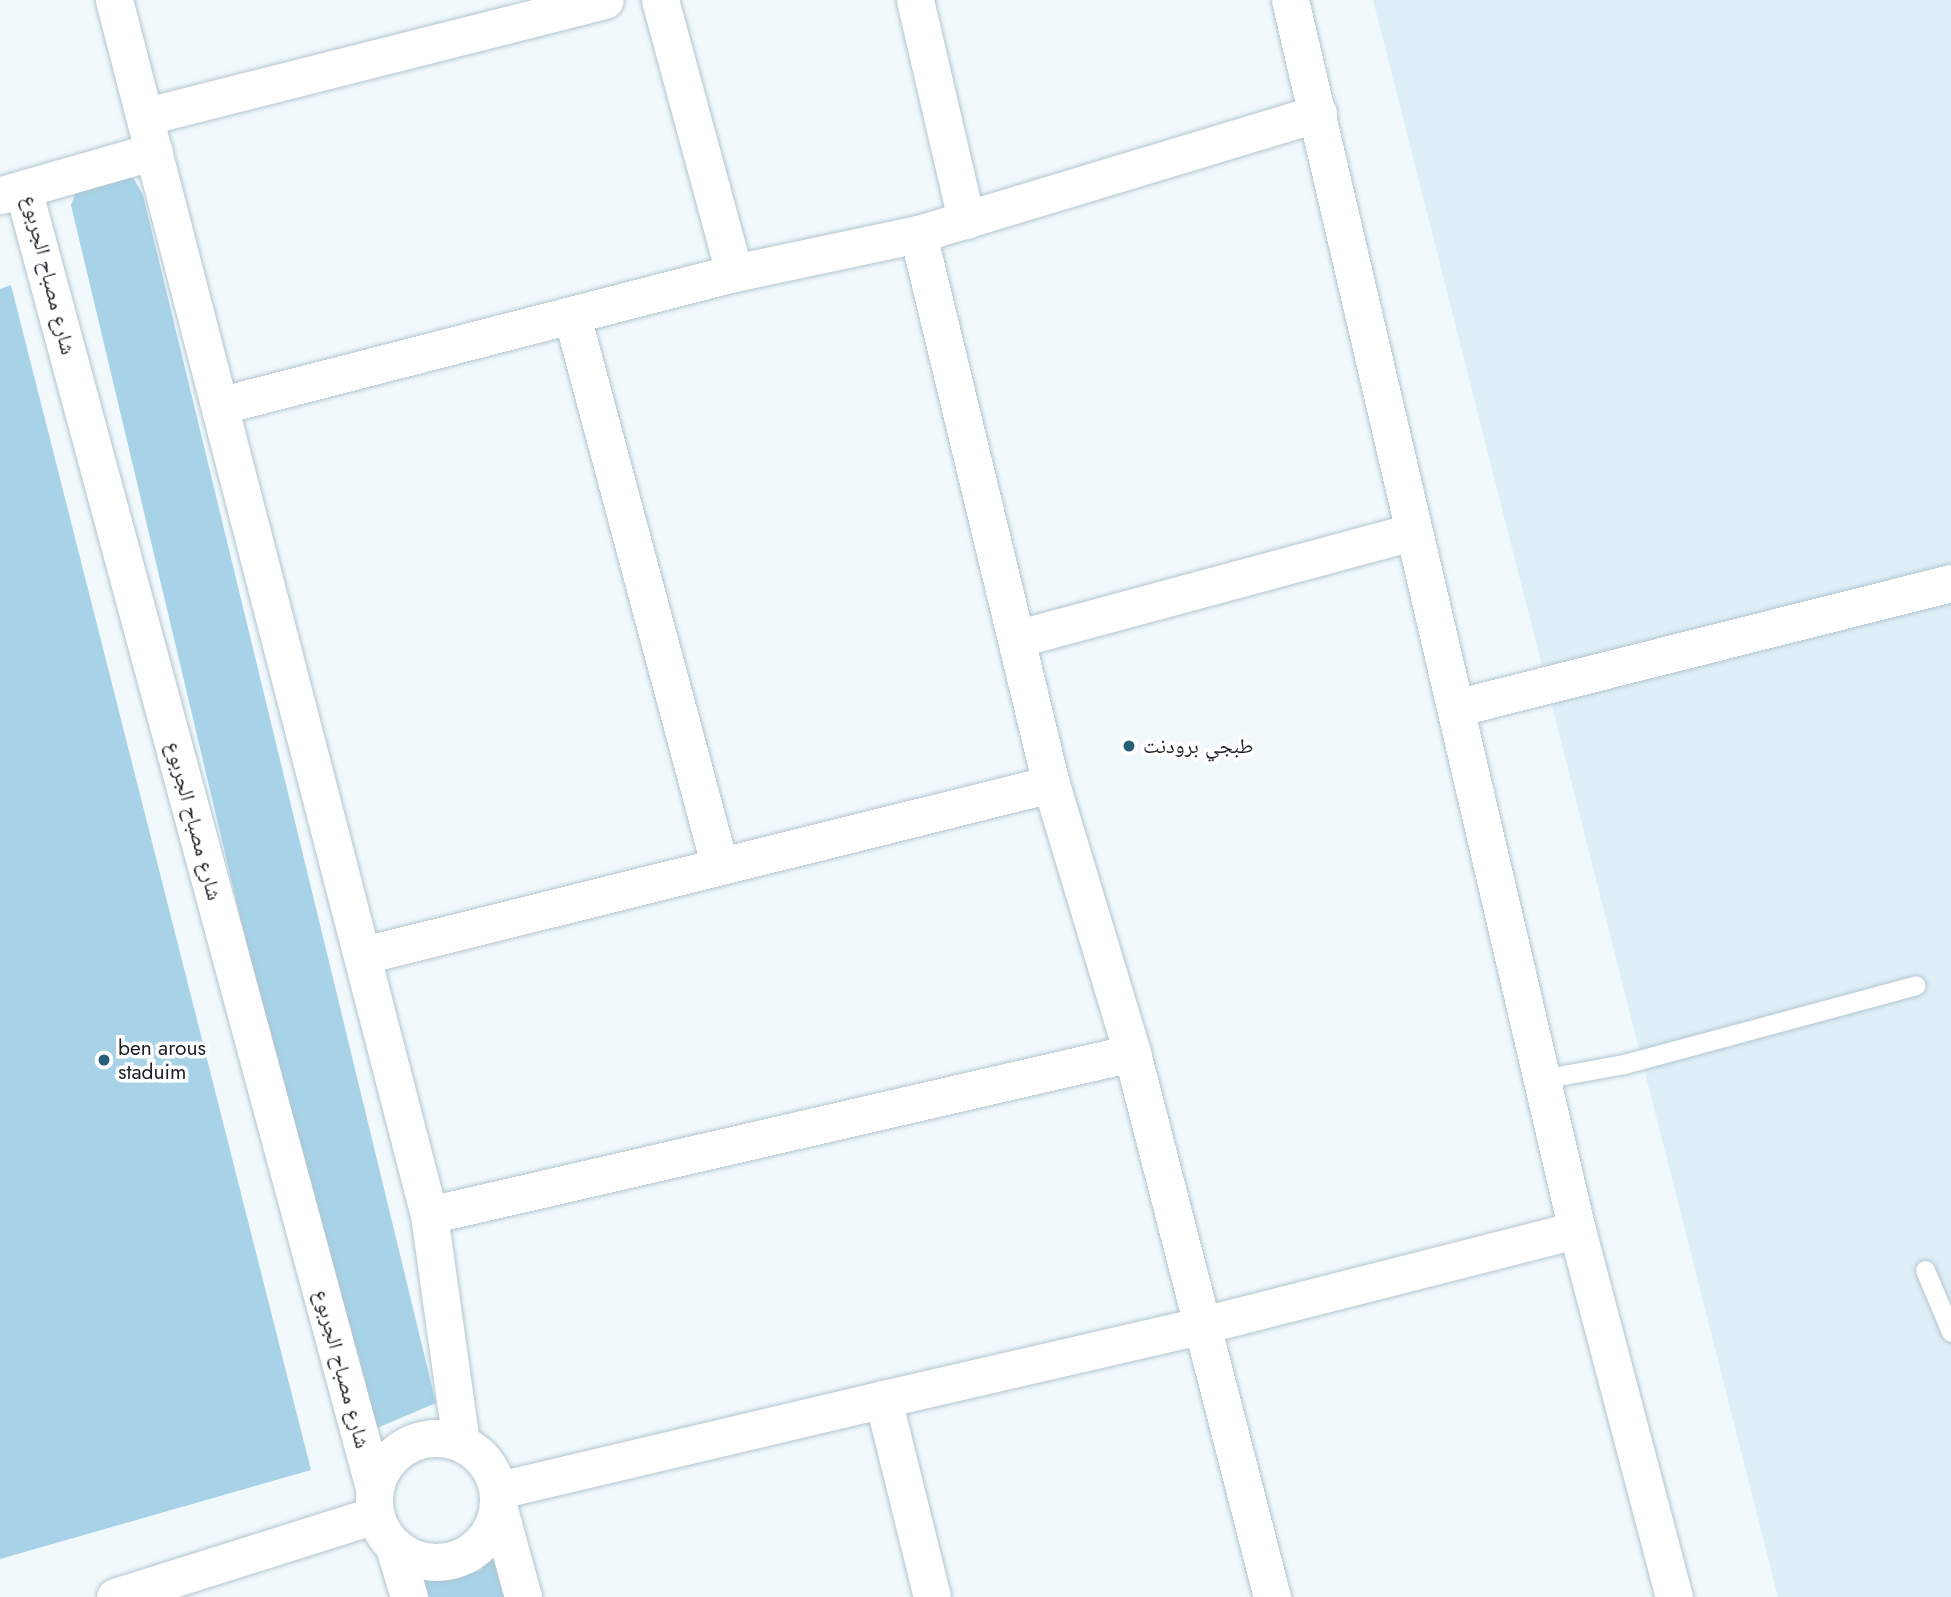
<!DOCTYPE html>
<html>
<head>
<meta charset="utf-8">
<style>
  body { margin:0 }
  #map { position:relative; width:1951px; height:1597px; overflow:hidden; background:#f1f9fd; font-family:Jost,"Noto Naskh Arabic",sans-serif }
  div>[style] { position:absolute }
  .built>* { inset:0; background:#dfeff8 }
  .green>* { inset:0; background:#a7d2e8 }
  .roads { filter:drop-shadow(0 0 2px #b2c5cf) drop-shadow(0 0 2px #b2c5cf) }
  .service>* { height:19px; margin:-9.5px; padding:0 9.5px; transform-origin:9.5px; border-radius:9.5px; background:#fff }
  .minor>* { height:37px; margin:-18.5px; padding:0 18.5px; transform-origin:18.5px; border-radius:18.5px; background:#fff }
  .minor>.ring { margin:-18.5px; padding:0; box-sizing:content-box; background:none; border:37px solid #fff; border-radius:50% }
  .dots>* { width:19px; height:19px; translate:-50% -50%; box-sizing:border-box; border:4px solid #fff; border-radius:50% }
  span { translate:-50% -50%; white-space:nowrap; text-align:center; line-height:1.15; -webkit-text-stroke:7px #fff; paint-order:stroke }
  .street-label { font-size:21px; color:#1a2124 }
  .poi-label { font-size:21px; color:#1a2124 }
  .left { translate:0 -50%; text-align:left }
</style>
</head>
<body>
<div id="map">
  <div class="built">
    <i style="clip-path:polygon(1373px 0,1951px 0,1951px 1597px,1778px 1597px)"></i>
  </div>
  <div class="green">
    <i style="clip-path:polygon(114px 174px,134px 179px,143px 195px,436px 1403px,363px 1434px,71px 205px,77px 189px)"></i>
    <i style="clip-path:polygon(11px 285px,311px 1470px,0 1559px,0 289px)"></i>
    <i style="clip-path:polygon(498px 1554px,510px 1597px,428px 1597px,423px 1578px,479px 1571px)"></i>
  </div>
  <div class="roads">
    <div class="service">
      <i style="left:1542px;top:1079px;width:83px;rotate:-10.4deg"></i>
      <i style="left:1624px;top:1064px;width:302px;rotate:-15.1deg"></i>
      <i style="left:1925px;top:1270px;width:67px;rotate:67.2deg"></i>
    </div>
    <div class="minor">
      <i style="left:114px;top:0;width:1255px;rotate:75.47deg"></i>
      <i style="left:429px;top:1215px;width:229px;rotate:82deg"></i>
      <i style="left:660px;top:0;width:283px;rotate:74.8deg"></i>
      <i style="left:915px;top:0;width:226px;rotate:76.9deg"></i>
      <i style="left:1290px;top:0;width:1263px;rotate:76.87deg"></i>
      <i style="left:1577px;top:1230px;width:380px;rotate:75.2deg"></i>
      <i style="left:147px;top:116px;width:472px;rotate:-14.2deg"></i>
      <i style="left:23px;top:189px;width:1346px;rotate:74.88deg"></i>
      <i style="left:1px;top:195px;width:159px;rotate:-16deg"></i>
      <i style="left:918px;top:234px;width:566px;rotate:76.41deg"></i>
      <i style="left:1051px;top:784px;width:281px;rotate:73.2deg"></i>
      <i style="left:1132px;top:1053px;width:562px;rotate:75.57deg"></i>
      <i style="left:572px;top:316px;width:567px;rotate:74.98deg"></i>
      <i style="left:222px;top:405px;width:529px;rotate:-14.46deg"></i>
      <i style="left:734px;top:273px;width:188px;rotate:-12deg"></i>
      <i style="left:918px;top:234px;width:418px;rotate:-16.8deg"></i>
      <i style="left:1019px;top:638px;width:406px;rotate:-15.1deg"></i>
      <i style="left:1459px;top:707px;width:507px;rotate:-14.15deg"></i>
      <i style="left:364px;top:955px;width:708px;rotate:-13.98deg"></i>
      <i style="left:429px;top:1215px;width:721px;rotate:-12.98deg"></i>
      <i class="ring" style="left:374px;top:1438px;width:87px;height:87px"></i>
      <i style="left:499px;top:1490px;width:395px;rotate:-13.3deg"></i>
      <i style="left:499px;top:1509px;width:91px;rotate:74.7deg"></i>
      <i style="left:394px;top:1547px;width:52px;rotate:73.3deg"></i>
      <i style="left:115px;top:1597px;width:273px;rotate:-17.5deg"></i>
      <i style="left:932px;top:1597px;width:204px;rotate:-103.9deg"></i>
      <i style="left:883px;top:1399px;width:324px;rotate:-13deg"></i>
      <i style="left:1199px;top:1326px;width:390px;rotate:-14.3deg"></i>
    </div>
  </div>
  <div class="dots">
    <i style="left:1129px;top:746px;background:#28607a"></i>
    <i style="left:104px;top:1060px;background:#28607a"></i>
  </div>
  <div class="street-label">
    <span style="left:49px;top:275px;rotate:76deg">شارع مصباح الجربوع</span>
    <span style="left:194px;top:821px;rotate:75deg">شارع مصباح الجربوع</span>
    <span style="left:342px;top:1369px;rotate:75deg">شارع مصباح الجربوع</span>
  </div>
  <div class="poi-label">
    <span class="left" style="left:1143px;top:746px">طبجي برودنت</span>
    <span class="left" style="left:118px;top:1060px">ben arous<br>staduim</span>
  </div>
</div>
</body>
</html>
